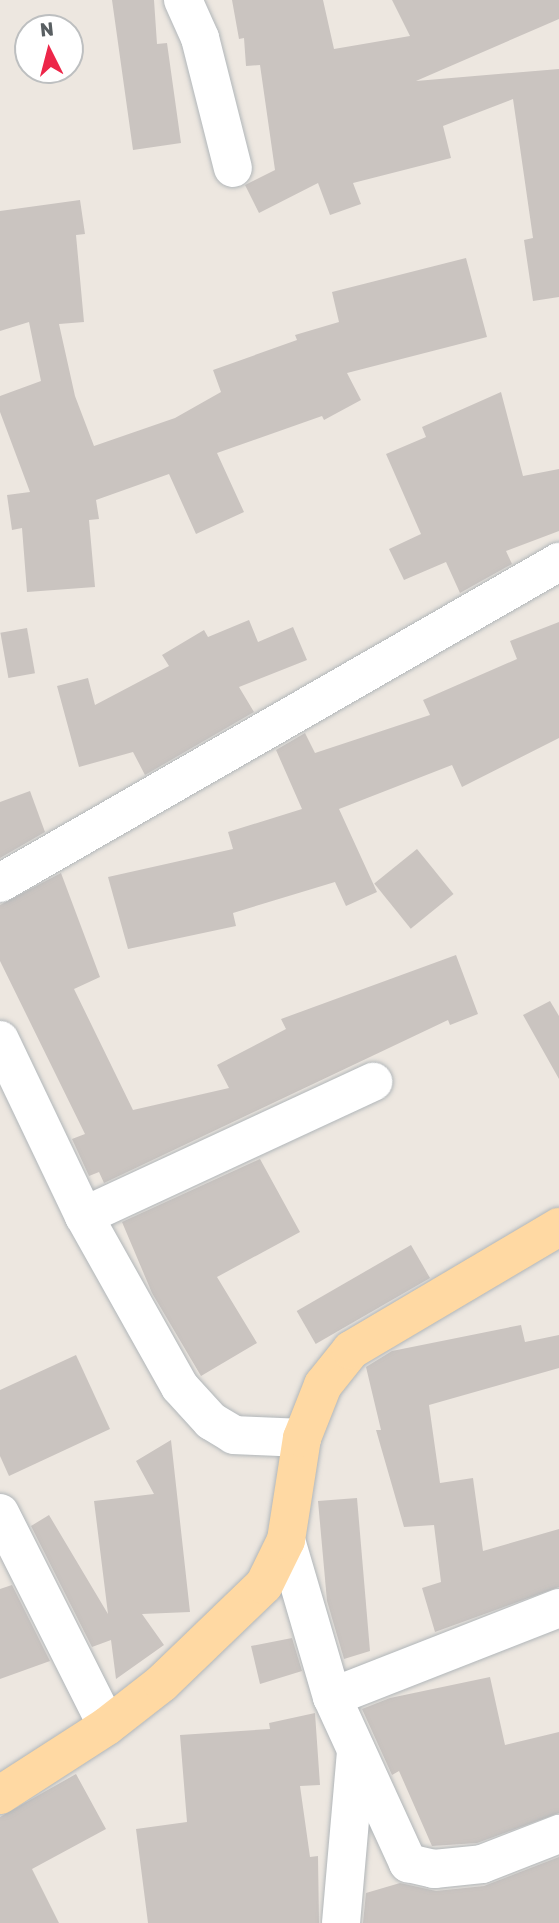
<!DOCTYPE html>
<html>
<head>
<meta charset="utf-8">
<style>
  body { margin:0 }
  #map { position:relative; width:559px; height:1923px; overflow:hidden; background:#ede7e0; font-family:Rubik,sans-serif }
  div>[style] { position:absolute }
  .building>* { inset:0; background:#cac4c0; transform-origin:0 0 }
  .roads { filter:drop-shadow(0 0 2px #b1b6b9) drop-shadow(0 0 2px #b1b6b9) }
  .minor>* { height:38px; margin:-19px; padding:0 19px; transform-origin:19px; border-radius:19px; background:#fff }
  .major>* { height:38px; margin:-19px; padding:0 19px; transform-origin:19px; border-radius:19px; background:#ffd9a3 }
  span { translate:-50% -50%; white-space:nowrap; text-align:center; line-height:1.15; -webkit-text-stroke:6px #fff; paint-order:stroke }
  .north { position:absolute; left:14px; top:14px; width:70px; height:70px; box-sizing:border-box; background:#fff; border:2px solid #bdbfc0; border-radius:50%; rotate:354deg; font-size:19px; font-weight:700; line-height:28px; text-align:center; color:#595f62 }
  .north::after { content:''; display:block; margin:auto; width:24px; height:32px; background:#ed2649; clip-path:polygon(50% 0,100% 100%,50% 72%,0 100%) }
</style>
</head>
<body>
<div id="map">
  <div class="building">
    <i style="clip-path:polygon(112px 0,154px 0,157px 44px,167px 43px,181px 143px,133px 150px)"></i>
    <i style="clip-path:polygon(232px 0,323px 0,334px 49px,410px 36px,392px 0,559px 0,559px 19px,416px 81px,559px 69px,559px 297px,533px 301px,524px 240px,533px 238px,513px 99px,443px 126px,451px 158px,353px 183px,361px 204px,330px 215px,318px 183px,259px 213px,245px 185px,275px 170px,260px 65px,246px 66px,244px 38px,239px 39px)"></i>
    <i style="clip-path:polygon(80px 200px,85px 234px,76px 235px,84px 322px,59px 324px,75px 396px,94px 446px,175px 418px,221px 392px,213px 370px,297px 340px,295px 335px,339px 322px,332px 292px,466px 258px,487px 337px,347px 373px,361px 400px,324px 420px,322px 416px,217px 453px,244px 512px,196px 534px,169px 474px,96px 500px,99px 519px,89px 520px,95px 587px,27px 592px,22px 528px,12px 530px,7px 495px,30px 492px,0 412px,0 396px,41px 381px,29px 322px,0 331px,0 211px)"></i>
    <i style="clip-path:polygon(501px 392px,523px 476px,559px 469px,559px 531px,506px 551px,512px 564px,460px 593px,446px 562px,404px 580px,389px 549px,421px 534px,386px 454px,426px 437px,422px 427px)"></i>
    <i style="clip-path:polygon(249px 620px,258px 642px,293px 627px,307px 660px,239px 687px,254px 712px,145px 775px,133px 752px,79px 767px,57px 686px,88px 678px,95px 705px,169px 666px,162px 655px,204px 630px,208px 637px)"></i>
    <i style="clip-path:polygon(559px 622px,559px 738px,462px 787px,452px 765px,339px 809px,377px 892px,346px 906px,335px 882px,233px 913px,236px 926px,128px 949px,108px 877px,233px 849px,228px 832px,302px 809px,276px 750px,305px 733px,315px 753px,430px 715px,423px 700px,517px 659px,510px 641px)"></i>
    <i style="left:27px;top:628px;width:46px;height:27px;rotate:80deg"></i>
    <i style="clip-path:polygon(30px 791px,45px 832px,0 858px,0 802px)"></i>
    <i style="left:417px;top:849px;width:58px;height:55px;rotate:51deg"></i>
    <i style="clip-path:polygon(61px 873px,100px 977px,74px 989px,133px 1110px,229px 1088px,217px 1065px,286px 1029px,281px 1019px,456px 955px,478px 1014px,450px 1025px,448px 1020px,104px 1183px,99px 1172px,89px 1176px,72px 1139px,85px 1134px,0 961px,0 905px)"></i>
    <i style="clip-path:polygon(550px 1001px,559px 1016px,559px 1079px,523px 1015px)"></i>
    <i style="clip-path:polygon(260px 1159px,300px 1232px,217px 1277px,257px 1343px,201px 1376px,152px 1293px,122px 1222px)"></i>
    <i style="left:411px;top:1245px;width:38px;height:132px;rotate:60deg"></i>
    <i style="clip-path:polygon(521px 1325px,525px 1342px,559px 1335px,559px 1368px,429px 1405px,440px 1483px,473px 1478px,483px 1551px,559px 1529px,559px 1587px,435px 1632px,422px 1588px,441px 1582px,434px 1525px,404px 1527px,376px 1430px,381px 1430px,366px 1367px,392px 1351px)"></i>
    <i style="clip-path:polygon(76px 1355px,110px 1429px,9px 1476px,0 1456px,0 1390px)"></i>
    <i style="clip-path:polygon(171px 1440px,190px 1612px,142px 1614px,164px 1645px,116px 1679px,111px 1640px,92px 1647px,31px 1526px,49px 1515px,108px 1614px,94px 1501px,154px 1494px,136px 1461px)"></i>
    <i style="clip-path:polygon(357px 1498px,370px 1651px,344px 1659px,327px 1601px,318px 1501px)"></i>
    <i style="clip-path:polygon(12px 1585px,50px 1661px,0 1679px,0 1589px)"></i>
    <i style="clip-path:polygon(292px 1638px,302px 1671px,260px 1684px,251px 1646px)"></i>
    <i style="clip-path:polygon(490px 1677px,505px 1745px,559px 1732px,559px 1813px,477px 1843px,432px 1846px,399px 1771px,392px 1775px,362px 1709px,390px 1698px)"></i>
    <i style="clip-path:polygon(315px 1713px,320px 1785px,300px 1786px,310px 1857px,318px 1856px,319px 1923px,148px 1923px,136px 1829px,187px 1822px,180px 1735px,270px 1729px,269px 1723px)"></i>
    <i style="clip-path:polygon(76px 1774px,106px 1829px,32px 1869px,59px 1923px,0 1923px,0 1817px)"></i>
    <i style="clip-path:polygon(559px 1857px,559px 1923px,363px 1923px,366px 1893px,400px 1883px,436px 1891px,484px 1886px)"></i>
  </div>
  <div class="roads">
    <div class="minor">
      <i style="left:183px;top:0;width:42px;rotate:65.9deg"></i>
      <i style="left:200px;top:38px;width:134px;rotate:75.8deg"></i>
      <i style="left:0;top:883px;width:645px;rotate:-29.87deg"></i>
      <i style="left:0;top:1040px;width:195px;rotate:64.5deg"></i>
      <i style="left:84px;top:1216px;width:196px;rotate:60.7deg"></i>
      <i style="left:180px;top:1387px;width:46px;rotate:47.6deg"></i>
      <i style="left:211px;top:1421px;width:27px;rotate:31deg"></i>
      <i style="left:234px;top:1435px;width:68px;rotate:2.5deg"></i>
      <i style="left:84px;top:1216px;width:319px;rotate:-24.9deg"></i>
      <i style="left:0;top:1513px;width:238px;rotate:63.3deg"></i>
      <i style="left:286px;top:1540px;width:164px;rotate:73.7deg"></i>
      <i style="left:332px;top:1697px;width:183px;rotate:65.4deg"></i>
      <i style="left:408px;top:1863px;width:27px;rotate:13deg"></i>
      <i style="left:434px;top:1869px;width:48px;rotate:-5.9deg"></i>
      <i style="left:482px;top:1864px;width:83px;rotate:-21.3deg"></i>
      <i style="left:332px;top:1697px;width:244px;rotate:-21.4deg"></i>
      <i style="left:341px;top:1923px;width:173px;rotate:-85deg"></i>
    </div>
    <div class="major">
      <i style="left:0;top:1795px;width:127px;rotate:-32.8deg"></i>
      <i style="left:107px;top:1726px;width:70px;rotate:-38deg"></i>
      <i style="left:162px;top:1683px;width:141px;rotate:-43.9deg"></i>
      <i style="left:264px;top:1585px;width:50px;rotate:-63.9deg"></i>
      <i style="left:286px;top:1540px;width:103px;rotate:-81.1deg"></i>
      <i style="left:302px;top:1438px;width:57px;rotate:-68.4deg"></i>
      <i style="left:323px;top:1385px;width:45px;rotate:-51.3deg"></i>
      <i style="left:351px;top:1350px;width:242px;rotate:-30.6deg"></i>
    </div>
  </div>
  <div class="north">N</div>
</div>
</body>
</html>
